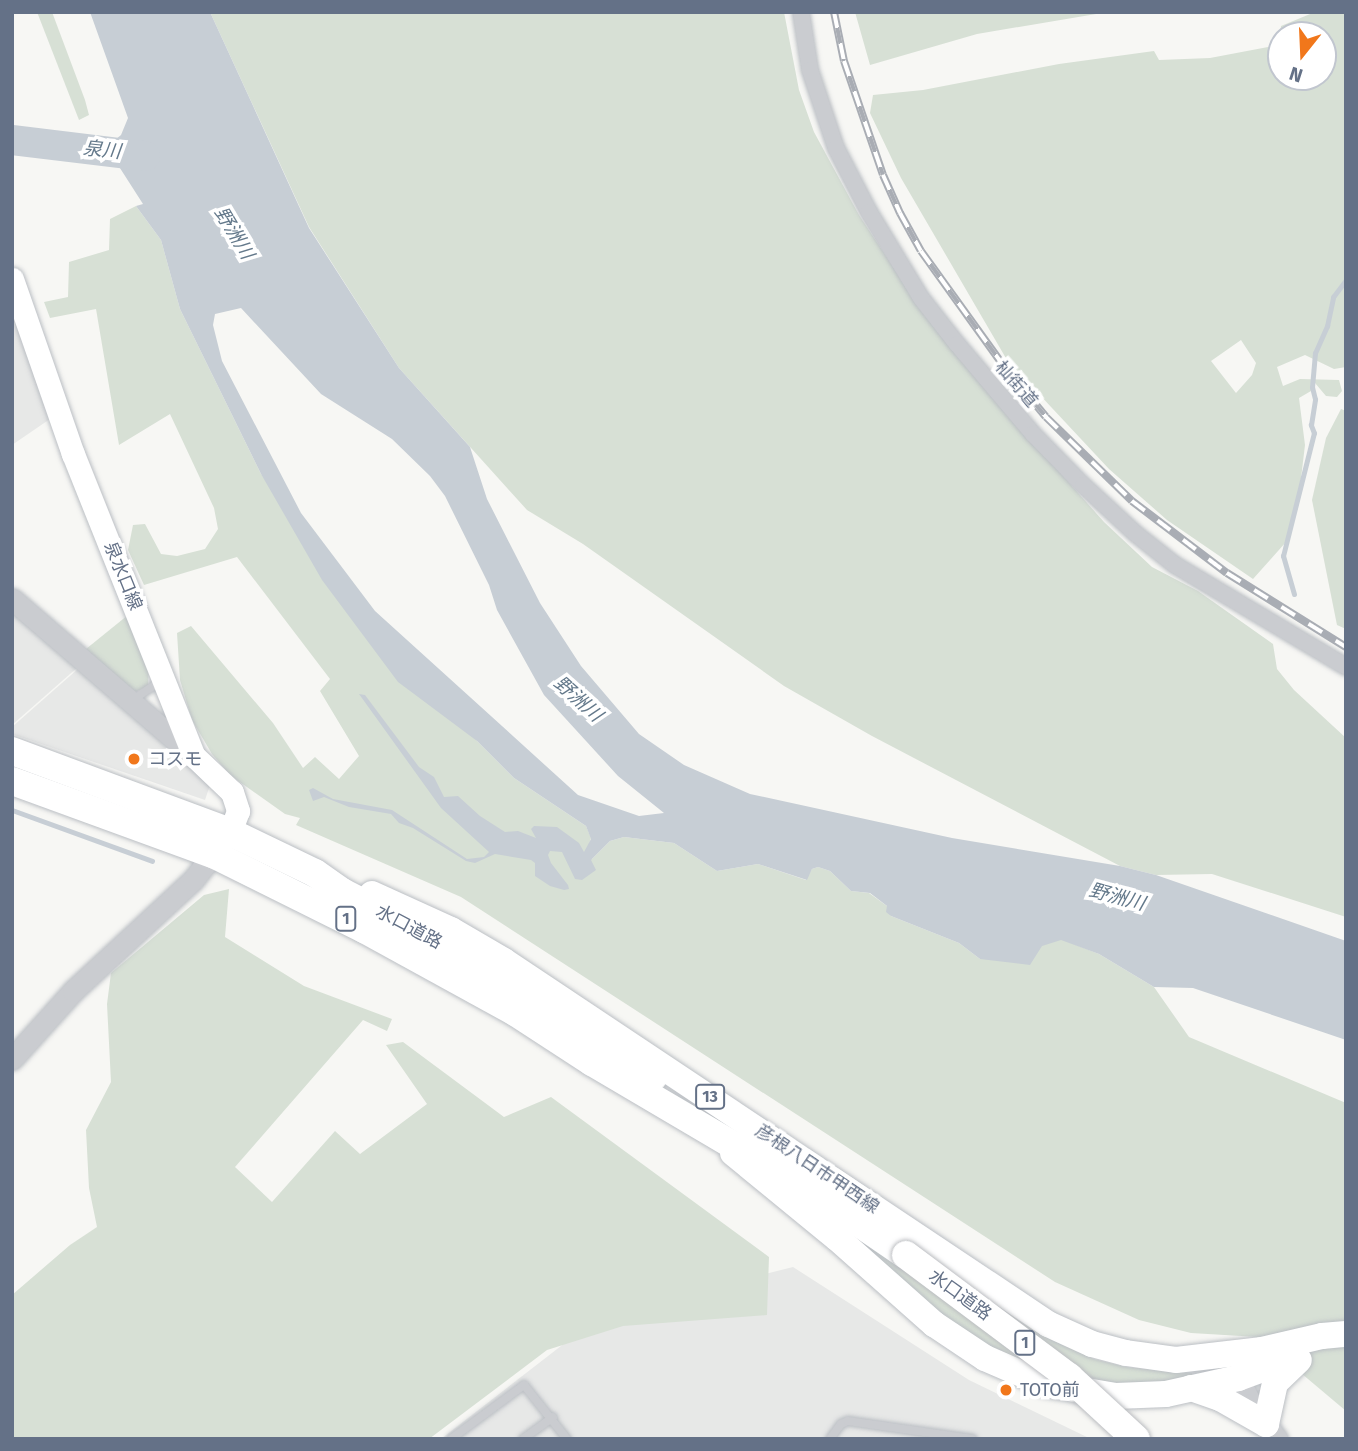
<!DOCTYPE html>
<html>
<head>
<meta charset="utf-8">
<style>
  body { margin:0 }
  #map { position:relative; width:1358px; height:1451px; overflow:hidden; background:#f7f7f4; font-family:"Fira Sans","Noto Sans JP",sans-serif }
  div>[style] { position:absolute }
  .built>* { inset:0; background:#e7e8e7 }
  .green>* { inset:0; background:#d7e0d5 }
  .water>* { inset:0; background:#c7ced5 }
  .stream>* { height:5px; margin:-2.5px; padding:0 2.5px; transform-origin:2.5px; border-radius:2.5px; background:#c7ced5 }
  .river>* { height:30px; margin:-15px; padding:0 15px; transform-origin:15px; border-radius:15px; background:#c7ced5 }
  .roads { filter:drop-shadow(0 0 2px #bbbfc4) drop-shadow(0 0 2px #bbbfc4) }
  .service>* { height:8px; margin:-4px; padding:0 4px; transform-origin:4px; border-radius:4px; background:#caccd0 }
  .minor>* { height:16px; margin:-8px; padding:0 8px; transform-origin:8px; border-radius:8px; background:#caccd0 }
  .tertiary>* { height:21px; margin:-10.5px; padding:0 10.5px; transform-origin:10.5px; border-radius:10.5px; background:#caccd0 }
  .secondary>* { height:23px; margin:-11.5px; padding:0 11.5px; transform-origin:11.5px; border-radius:11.5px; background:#fff }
  .primary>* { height:26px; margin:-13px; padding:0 13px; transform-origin:13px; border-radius:13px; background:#fff }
  .trunk>* { height:28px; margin:-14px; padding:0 14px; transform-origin:14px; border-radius:14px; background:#fff }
  .rail>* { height:8px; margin-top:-4px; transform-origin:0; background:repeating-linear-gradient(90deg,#fff 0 16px,#a9adb4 0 32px); box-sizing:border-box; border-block:2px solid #a9adb4 }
  .bridges { filter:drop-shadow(0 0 2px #bbbdc1) drop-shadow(0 0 2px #bbbdc1) }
  .trunk-bridge>* { height:28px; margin:-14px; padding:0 14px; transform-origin:14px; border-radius:14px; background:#fff }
  .dots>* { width:19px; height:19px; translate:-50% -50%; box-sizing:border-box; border:4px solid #fff; border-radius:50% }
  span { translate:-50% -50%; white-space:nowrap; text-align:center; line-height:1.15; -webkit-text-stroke:7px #fff; paint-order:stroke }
  .shield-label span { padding:2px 5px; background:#fff; border:2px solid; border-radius:5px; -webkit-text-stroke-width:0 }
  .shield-label { font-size:16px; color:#647187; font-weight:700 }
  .street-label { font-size:18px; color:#647187 }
  .poi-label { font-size:18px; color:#647187 }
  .left { translate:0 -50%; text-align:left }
  .water-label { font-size:19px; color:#64798b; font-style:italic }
  .frame { position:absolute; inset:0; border:14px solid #647187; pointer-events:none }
  .north { position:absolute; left:1267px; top:21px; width:70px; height:70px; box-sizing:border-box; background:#fff; border:2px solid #c1c6cf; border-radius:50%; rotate:198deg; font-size:19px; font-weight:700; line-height:28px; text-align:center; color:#647187 }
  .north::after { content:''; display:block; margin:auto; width:24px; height:32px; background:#f1771b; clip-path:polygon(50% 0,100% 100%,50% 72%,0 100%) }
</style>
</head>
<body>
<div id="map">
  <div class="built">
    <i style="clip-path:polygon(12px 305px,50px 419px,12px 445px)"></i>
    <i style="clip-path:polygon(12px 610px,78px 667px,12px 725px)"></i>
    <i style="clip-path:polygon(79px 668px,210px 785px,205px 800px,12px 734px,12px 727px)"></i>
    <i style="clip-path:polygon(793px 1267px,969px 1380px,1091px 1439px,441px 1439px,601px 1315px)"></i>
  </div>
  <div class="green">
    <i style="clip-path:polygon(37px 12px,52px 12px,85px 100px,89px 115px,79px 120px)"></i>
    <i style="clip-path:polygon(210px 12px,784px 12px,799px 90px,814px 132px,859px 215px,907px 288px,1023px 431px,1104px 522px,1152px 567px,1198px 591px,1273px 644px,1277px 669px,1294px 690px,1346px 738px,1346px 917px,1212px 874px,1156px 875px,1120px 866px,872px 736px,784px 686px,583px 544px,527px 510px,399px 368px,309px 227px)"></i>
    <i style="clip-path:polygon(855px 12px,1108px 12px,977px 34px,870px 65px)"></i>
    <i style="clip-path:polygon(evenodd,1315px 12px,1346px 12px,1346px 367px,1334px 369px,1305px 355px,1277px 367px,1283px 386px,1300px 379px,1339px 380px,1342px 391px,1337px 397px,1326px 396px,1315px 383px,1311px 391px,1299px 398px,1305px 445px,1299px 495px,1286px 542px,1253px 579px,1167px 520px,1109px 469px,1007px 360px,901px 178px,870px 113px,873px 95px,923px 90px,1059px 64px,1154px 51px,1159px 60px,1210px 58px,1279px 45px,1281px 26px,1315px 12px,1281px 35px,1323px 35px,1323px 77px,1281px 77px,1281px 35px,1315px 12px,1241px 340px,1256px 363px,1252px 375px,1236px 393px,1211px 361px,1241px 340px)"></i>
    <i style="clip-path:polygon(136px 206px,161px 240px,180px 309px,261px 474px,477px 741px,514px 778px,586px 826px,591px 838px,587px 851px,592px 859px,610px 841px,624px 837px,674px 843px,717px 871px,758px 864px,806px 880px,812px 869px,818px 867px,830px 871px,851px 891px,869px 893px,887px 906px,891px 916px,959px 943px,980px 959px,1061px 939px,1099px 954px,1154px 987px,1189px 1037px,1346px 1103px,1346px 1411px,1258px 1337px,1191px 1333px,1139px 1320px,1055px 1282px,461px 897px,296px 825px,300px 818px,285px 814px,230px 775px,212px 754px,192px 720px,180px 680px,177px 633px,191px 626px,273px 723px,303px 768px,315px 757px,339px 779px,359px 756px,320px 691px,330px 679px,237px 557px,144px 585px,128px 550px,133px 525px,145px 524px,161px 554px,177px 556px,205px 549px,218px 529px,214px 508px,170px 414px,119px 445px,96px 309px,50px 318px,44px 302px,68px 297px,69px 262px,109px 250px,110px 219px)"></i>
    <i style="clip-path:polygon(1341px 409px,1346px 411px,1346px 629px,1337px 625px,1312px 500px,1326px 438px)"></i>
    <i style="clip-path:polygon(128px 615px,149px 661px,148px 687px,129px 694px,86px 649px)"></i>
    <i style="clip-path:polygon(229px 889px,225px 937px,304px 986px,392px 1019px,387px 1031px,363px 1020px,235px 1167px,272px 1202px,335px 1131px,360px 1154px,427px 1104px,386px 1045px,403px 1042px,504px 1117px,551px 1097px,769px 1257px,767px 1315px,623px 1326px,547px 1350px,429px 1439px,12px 1439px,12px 1295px,70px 1245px,97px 1227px,89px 1188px,86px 1130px,111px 1082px,107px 1004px,111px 973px,204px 895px)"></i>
    <i style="clip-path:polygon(782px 1181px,918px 1247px,1050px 1339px,1094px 1359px,1126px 1367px,1192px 1373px,1194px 1384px,1111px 1391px,986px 1354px)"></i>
  </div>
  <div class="water">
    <i style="clip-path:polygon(evenodd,90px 12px,210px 12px,309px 228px,399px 368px,470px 447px,487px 499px,540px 603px,581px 666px,639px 734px,684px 765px,750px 794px,952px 838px,1120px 866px,1156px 875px,1346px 941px,1346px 1040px,1193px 988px,1154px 987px,1099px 954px,1061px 940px,1042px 946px,1030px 965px,980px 959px,959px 943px,891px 916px,886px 912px,887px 906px,870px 893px,851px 891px,830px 871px,818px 867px,812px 869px,807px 880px,758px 864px,717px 871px,674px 843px,624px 837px,610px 841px,591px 860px,596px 870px,582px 880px,575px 879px,562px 852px,550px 851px,548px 855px,551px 863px,568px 885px,569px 889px,564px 890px,550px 886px,535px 876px,535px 863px,531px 860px,495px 854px,475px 863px,466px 861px,413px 828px,399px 823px,391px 814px,349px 807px,324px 797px,313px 801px,309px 790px,313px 788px,333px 799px,392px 810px,467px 859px,484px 857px,489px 852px,441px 808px,359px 694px,365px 695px,419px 767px,434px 777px,444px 797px,458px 796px,480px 816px,505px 832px,518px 831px,536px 838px,531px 829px,534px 826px,557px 827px,579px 843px,584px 852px,591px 839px,586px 826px,514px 778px,477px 741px,398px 682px,322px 580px,261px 474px,180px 309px,161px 240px,136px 206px,143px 204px,118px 165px,106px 164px,104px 149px,121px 135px,128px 118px,90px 12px,241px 308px,321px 394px,392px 439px,430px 476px,445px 496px,489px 585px,497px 610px,544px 695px,618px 776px,664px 813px,639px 816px,578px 795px,375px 611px,301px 513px,222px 361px,213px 325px,215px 314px,241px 308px)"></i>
  </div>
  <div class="stream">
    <i style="left:1294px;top:594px;width:40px;rotate:-106deg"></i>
    <i style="left:1283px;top:556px;width:127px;rotate:-75.9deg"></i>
    <i style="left:1314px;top:433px;width:9px;rotate:-111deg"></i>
    <i style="left:1311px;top:425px;width:26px;rotate:-81deg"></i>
    <i style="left:1315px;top:399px;width:12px;rotate:-104deg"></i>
    <i style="left:1312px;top:387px;width:34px;rotate:-85deg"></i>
    <i style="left:1315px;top:353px;width:30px;rotate:-66deg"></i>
    <i style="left:1327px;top:326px;width:30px;rotate:-78deg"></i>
    <i style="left:1333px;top:297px;width:21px;rotate:-53deg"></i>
    <i style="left:12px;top:810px;width:149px;rotate:20deg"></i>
  </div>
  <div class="river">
    <i style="left:12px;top:140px;width:134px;rotate:6.9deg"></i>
  </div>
  <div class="roads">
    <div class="service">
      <i style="left:131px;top:701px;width:36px;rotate:-34deg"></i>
      <i style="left:451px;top:1439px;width:91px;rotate:-36.5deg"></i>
      <i style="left:524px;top:1385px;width:69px;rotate:51.5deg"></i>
      <i style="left:523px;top:1439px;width:37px;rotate:-36deg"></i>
      <i style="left:830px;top:1439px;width:19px;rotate:-54deg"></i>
      <i style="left:841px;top:1424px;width:8px;rotate:-23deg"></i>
      <i style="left:848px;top:1421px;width:126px;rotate:8.2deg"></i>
    </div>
    <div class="minor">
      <i style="left:801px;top:12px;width:59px;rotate:81.2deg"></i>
      <i style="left:810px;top:70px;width:82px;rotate:71.6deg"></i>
      <i style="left:836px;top:148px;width:72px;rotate:62.7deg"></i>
      <i style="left:869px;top:212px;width:100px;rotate:58.8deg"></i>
      <i style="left:921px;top:298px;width:58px;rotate:52deg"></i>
      <i style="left:957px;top:344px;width:118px;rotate:49.8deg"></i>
      <i style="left:1033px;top:434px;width:71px;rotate:45.6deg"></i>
      <i style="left:1083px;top:485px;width:72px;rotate:42.8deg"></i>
      <i style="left:1136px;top:534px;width:50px;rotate:38.5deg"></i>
      <i style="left:1175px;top:565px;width:199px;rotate:30.8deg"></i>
    </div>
    <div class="tertiary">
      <i style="left:12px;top:599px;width:240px;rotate:40.8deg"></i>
      <i style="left:12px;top:1059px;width:91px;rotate:-48.1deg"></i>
      <i style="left:73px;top:991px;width:163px;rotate:-42.8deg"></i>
      <i style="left:193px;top:880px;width:33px;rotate:-52deg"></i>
      <i style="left:1238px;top:1378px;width:29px;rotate:63deg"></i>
      <i style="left:1251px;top:1404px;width:44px;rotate:53.4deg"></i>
    </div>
    <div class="secondary">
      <i style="left:12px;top:279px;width:185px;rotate:70.8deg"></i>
      <i style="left:73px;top:454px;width:325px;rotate:68.2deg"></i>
      <i style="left:194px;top:756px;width:52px;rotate:43.5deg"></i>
      <i style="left:232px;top:792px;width:20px;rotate:72deg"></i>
      <i style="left:238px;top:811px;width:22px;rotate:111deg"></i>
      <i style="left:230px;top:832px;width:14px;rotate:129deg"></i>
    </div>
    <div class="primary">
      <i style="left:372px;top:894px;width:87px;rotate:24.5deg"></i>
      <i style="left:451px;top:930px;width:61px;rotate:30.3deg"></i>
      <i style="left:504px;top:961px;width:654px;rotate:33.71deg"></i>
      <i style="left:1048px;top:1324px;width:48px;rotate:24.4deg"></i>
      <i style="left:1092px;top:1344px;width:35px;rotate:15deg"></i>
      <i style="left:1126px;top:1353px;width:50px;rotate:8deg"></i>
      <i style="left:1176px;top:1360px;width:87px;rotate:-6.6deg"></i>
      <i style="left:1262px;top:1350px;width:62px;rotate:-13.1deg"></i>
      <i style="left:1322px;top:1336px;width:24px;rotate:-5deg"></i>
      <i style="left:733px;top:1153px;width:134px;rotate:39.3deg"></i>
      <i style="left:837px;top:1238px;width:130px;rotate:41.6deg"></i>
      <i style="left:934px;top:1324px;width:61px;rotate:33.7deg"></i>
      <i style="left:985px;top:1358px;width:65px;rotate:23.4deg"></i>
      <i style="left:1045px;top:1384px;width:72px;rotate:9.6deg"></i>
      <i style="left:1116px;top:1396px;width:50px;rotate:-2.3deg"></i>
      <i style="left:1166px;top:1394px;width:74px;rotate:-12.5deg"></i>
      <i style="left:1238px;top:1378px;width:61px;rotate:-20.2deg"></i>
      <i style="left:1191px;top:1388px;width:31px;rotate:19deg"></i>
      <i style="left:1220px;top:1398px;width:53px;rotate:29.5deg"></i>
      <i style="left:1266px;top:1424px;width:42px;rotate:-77.6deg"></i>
      <i style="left:1275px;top:1383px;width:33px;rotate:-44deg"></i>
    </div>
    <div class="trunk">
      <i style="left:12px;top:751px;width:233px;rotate:20.4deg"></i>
      <i style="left:230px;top:832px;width:94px;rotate:25.8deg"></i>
      <i style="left:315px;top:873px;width:33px;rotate:35deg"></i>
      <i style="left:342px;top:892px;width:100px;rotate:27.3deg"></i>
      <i style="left:431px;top:938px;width:168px;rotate:31.1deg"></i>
      <i style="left:575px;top:1025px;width:94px;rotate:33.7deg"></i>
      <i style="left:12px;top:781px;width:214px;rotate:20deg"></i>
      <i style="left:213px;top:854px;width:169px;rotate:26.4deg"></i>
      <i style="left:364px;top:929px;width:172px;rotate:28.8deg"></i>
      <i style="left:515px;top:1012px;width:92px;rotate:33deg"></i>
      <i style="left:592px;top:1062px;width:191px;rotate:30.5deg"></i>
      <i style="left:757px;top:1159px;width:17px;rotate:17deg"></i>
      <i style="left:773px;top:1164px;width:161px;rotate:34.4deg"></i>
    </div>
  </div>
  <div class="rail">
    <i style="left:834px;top:12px;width:50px;rotate:78.5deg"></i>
    <i style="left:844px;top:61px;width:120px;rotate:71.1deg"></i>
    <i style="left:883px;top:175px;width:42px;rotate:65.9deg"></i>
    <i style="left:900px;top:213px;width:43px;rotate:61.1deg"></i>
    <i style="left:921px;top:251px;width:140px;rotate:54.3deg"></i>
    <i style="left:1003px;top:365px;width:67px;rotate:50.4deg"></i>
    <i style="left:1046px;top:417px;width:120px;rotate:44.3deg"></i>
    <i style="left:1132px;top:501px;width:119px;rotate:37.2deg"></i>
    <i style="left:1227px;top:573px;width:140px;rotate:31.9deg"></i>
  </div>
  <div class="bridges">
    <div class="trunk-bridge">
      <i style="left:906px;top:1255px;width:204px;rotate:36.8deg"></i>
      <i style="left:1069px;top:1377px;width:91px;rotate:42.8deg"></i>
    </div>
  </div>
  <div class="dots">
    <i style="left:134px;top:759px;background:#f1771b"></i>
    <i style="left:1006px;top:1390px;background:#f1771b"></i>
  </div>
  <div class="shield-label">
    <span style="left:346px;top:919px">1</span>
    <span style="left:710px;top:1097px">13</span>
    <span style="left:1025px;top:1343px">1</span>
  </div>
  <div class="street-label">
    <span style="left:1016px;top:384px;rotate:49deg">杣街道</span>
    <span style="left:123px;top:576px;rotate:68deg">泉水口線</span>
    <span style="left:409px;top:927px;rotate:28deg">水口道路</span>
    <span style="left:817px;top:1169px;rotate:34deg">彦根八日市甲西線</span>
    <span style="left:960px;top:1295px;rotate:36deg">水口道路</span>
  </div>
  <div class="poi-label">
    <span class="left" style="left:148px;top:759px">コスモ</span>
    <span class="left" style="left:1020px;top:1390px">TOTO前</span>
  </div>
  <div class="water-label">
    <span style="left:102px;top:150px;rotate:6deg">泉川</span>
    <span style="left:234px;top:233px;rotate:59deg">野洲川</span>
    <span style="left:578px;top:699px;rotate:42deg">野洲川</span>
    <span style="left:1117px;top:897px;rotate:15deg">野洲川</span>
  </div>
  <div class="frame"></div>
  <div class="north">N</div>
</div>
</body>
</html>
